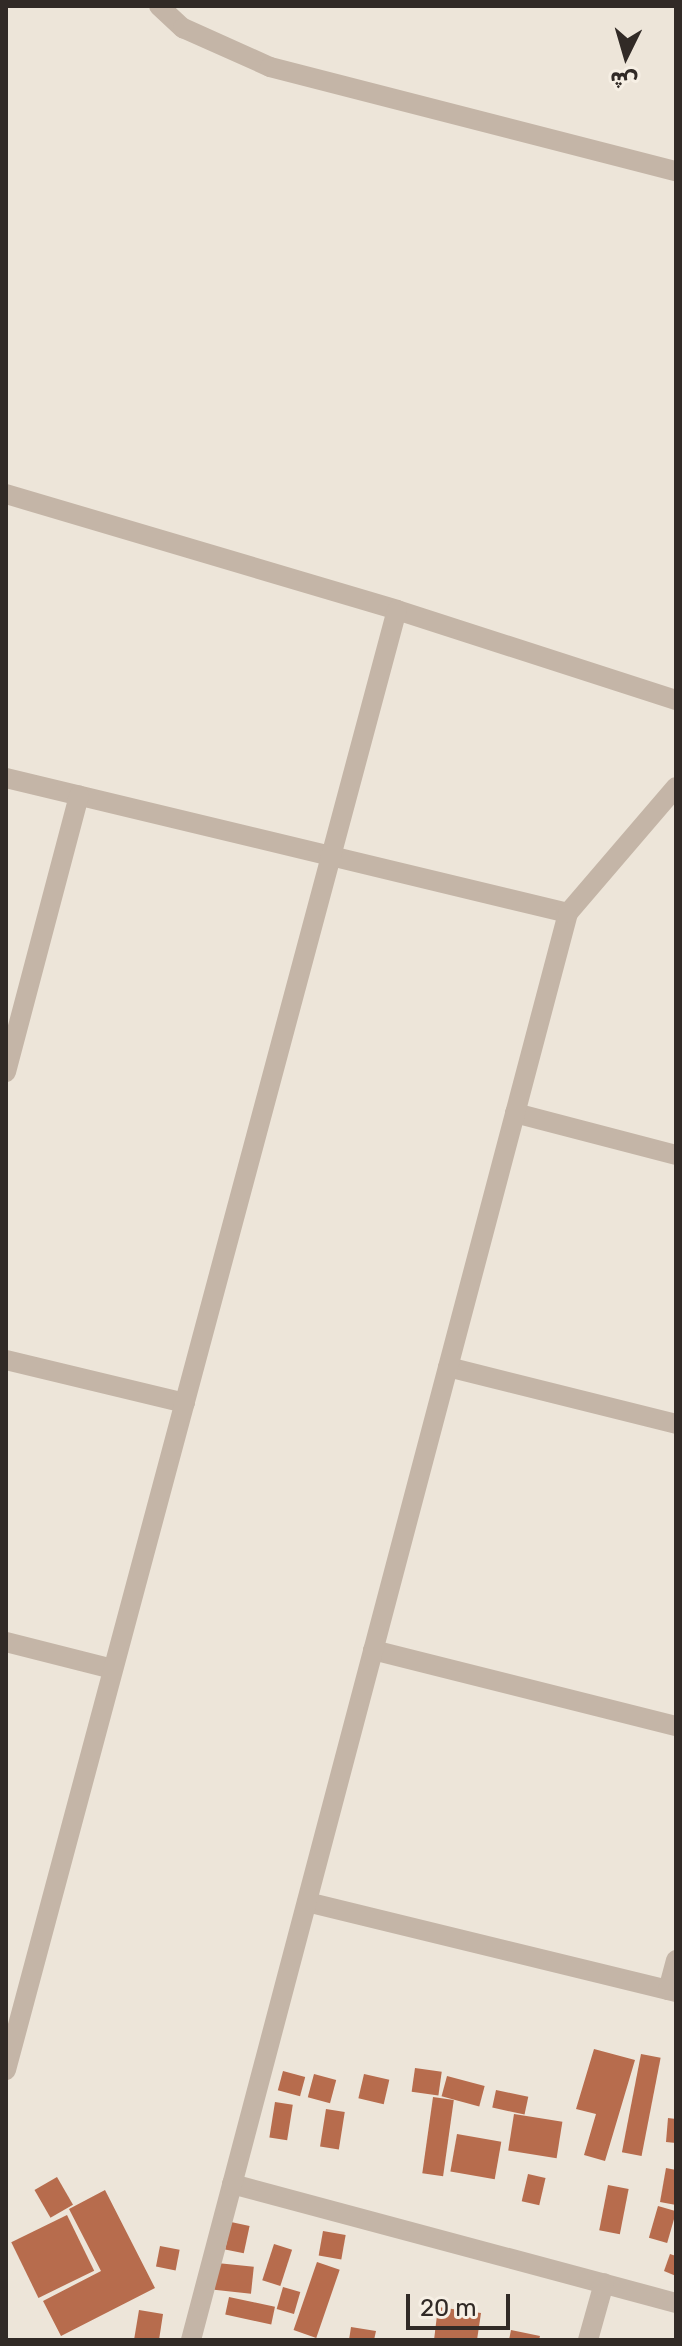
<!DOCTYPE html>
<html>
<head>
<meta charset="utf-8">
<style>
  body { margin:0 }
  #map { position:relative; width:682px; height:2346px; overflow:hidden; background:#ede5d9; font-family:Rubik,Cairo,sans-serif }
  div>[style] { position:absolute }
  .building>* { inset:0; background:#b76c4d; transform-origin:0 0 }
  .street>* { height:20px; margin:-10px; padding:0 10px; transform-origin:10px; border-radius:10px; background:#c4b5a7 }
  span { translate:-50% -50%; white-space:nowrap; text-align:center; line-height:1.15; -webkit-text-stroke:6px #f6efe4; paint-order:stroke }
  .frame { position:absolute; inset:0; border:8px solid #312a26; pointer-events:none }
  .north { position:absolute; left:586px; top:16px; width:80px; height:80px; -webkit-text-stroke:6px #f6efe4; paint-order:stroke; rotate:185deg; font-size:22px; font-weight:700; line-height:32px; text-align:center; color:#312a26 }
  .north::after { content:''; display:block; margin:auto; width:28px; height:36px; background:#312a26; clip-path:polygon(50% 0,100% 100%,50% 72%,0 100%) }
  .scale { position:absolute; left:406px; top:2294px; width:104px; height:36px; box-sizing:border-box; border:4px solid #312a26; border-top:0; padding-left:10px; font-size:24px; line-height:28px; white-space:nowrap; color:#312a26; -webkit-text-stroke:6px #f6efe4; paint-order:stroke }
</style>
</head>
<body>
<div id="map">
  <div class="building">
    <i style="clip-path:polygon(594px 2049px,635px 2060px,605px 2161px,584px 2155px,596px 2114px,576px 2109px)"></i>
    <i style="left:641px;top:2054px;width:20px;height:100px;rotate:11deg"></i>
    <i style="left:415px;top:2068px;width:27px;height:24px;rotate:8deg"></i>
    <i style="left:283px;top:2071px;width:23px;height:20px;rotate:15deg"></i>
    <i style="left:314px;top:2074px;width:23px;height:24px;rotate:15deg"></i>
    <i style="left:364px;top:2074px;width:26px;height:25px;rotate:13deg"></i>
    <i style="left:447px;top:2076px;width:39px;height:21px;rotate:15deg"></i>
    <i style="left:496px;top:2090px;width:33px;height:18px;rotate:12deg"></i>
    <i style="left:433px;top:2097px;width:21px;height:77px;rotate:8deg"></i>
    <i style="left:275px;top:2102px;width:18px;height:36px;rotate:9deg"></i>
    <i style="left:326px;top:2109px;width:19px;height:38px;rotate:9deg"></i>
    <i style="left:514px;top:2114px;width:49px;height:37px;rotate:9deg"></i>
    <i style="clip-path:polygon(668px 2118px,676px 2119px,676px 2143px,666px 2142px)"></i>
    <i style="left:457px;top:2134px;width:45px;height:38px;rotate:10deg"></i>
    <i style="clip-path:polygon(666px 2168px,676px 2170px,676px 2205px,660px 2202px)"></i>
    <i style="left:528px;top:2174px;width:18px;height:28px;rotate:13deg"></i>
    <i style="left:57px;top:2177px;width:32px;height:26px;rotate:60deg"></i>
    <i style="left:608px;top:2185px;width:21px;height:46px;rotate:11deg"></i>
    <i style="clip-path:polygon(105px 2190px,155px 2288px,61px 2336px,43px 2301px,101px 2271px,69px 2209px)"></i>
    <i style="left:658px;top:2206px;width:19px;height:33px;rotate:16deg"></i>
    <i style="left:67px;top:2215px;width:62px;height:62px;rotate:64deg"></i>
    <i style="left:231px;top:2222px;width:19px;height:28px;rotate:12deg"></i>
    <i style="left:323px;top:2231px;width:23px;height:25px;rotate:10deg"></i>
    <i style="left:274px;top:2244px;width:19px;height:38px;rotate:18deg"></i>
    <i style="left:160px;top:2246px;width:20px;height:21px;rotate:11deg"></i>
    <i style="clip-path:polygon(670px 2254px,676px 2256px,676px 2276px,664px 2271px)"></i>
    <i style="left:317px;top:2262px;width:24px;height:72px;rotate:19deg"></i>
    <i style="left:217px;top:2263px;width:37px;height:27px;rotate:6deg"></i>
    <i style="left:283px;top:2287px;width:18px;height:23px;rotate:16deg"></i>
    <i style="left:229px;top:2297px;width:47px;height:18px;rotate:12deg"></i>
    <i style="clip-path:polygon(438px 2307px,481px 2313px,477px 2340px,434px 2340px)"></i>
    <i style="clip-path:polygon(139px 2310px,163px 2314px,159px 2340px,134px 2340px)"></i>
    <i style="clip-path:polygon(351px 2327px,376px 2331px,374px 2340px,349px 2340px)"></i>
    <i style="clip-path:polygon(511px 2330px,540px 2336px,539px 2340px,509px 2340px)"></i>
  </div>
  <div class="street">
    <i style="left:159px;top:6px;width:33px;rotate:43deg"></i>
    <i style="left:183px;top:28px;width:95px;rotate:24.1deg"></i>
    <i style="left:270px;top:67px;width:419px;rotate:14.4deg"></i>
    <i style="left:6px;top:494px;width:408px;rotate:16.5deg"></i>
    <i style="left:397px;top:610px;width:293px;rotate:17.9deg"></i>
    <i style="left:6px;top:778px;width:578px;rotate:13.51deg"></i>
    <i style="left:6px;top:1072px;width:286px;rotate:-75.2deg"></i>
    <i style="left:515px;top:1113px;width:166px;rotate:14.6deg"></i>
    <i style="left:6px;top:1360px;width:184px;rotate:13.5deg"></i>
    <i style="left:448px;top:1367px;width:235px;rotate:14deg"></i>
    <i style="left:6px;top:1642px;width:110px;rotate:14.2deg"></i>
    <i style="left:373px;top:1650px;width:312px;rotate:14.1deg"></i>
    <i style="left:307px;top:1902px;width:380px;rotate:13.7deg"></i>
    <i style="left:668px;top:1990px;width:31px;rotate:-75deg"></i>
    <i style="left:6px;top:2070px;width:1511px;rotate:-75.01deg"></i>
    <i style="left:232px;top:2184px;width:460px;rotate:15deg"></i>
    <i style="left:191px;top:2340px;width:1476px;rotate:-75.2deg"></i>
    <i style="left:568px;top:913px;width:166px;rotate:-49.4deg"></i>
    <i style="left:588px;top:2340px;width:59px;rotate:-74.3deg"></i>
  </div>
  <div class="frame"></div>
  <div class="north">ش</div>
  <div class="scale">20 m</div>
</div>
</body>
</html>
